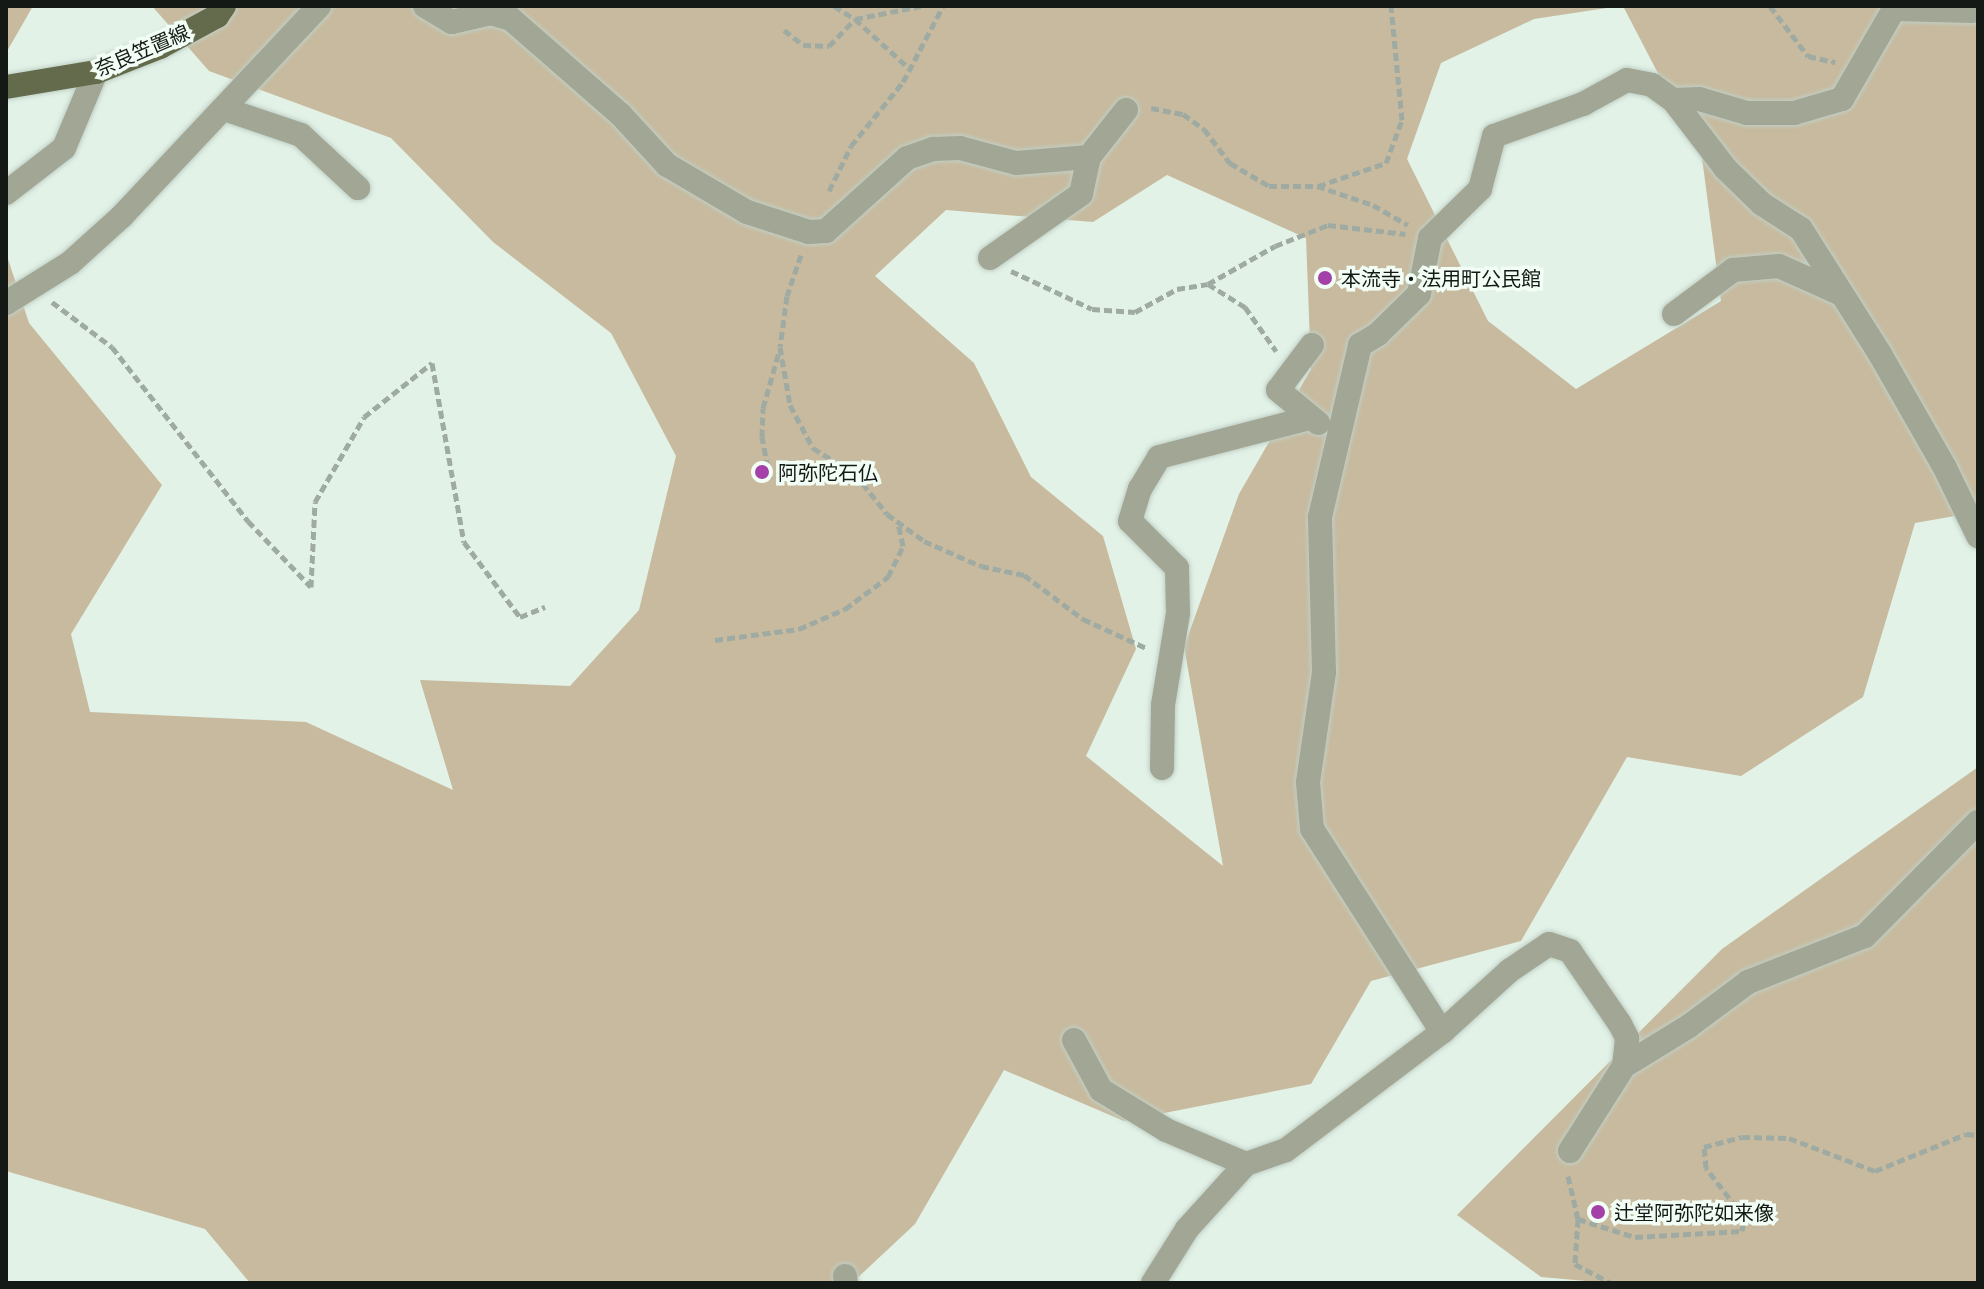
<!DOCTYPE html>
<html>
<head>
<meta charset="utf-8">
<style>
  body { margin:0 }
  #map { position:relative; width:1984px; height:1289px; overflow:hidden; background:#e2f2e7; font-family:Manrope,"Noto Sans JP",sans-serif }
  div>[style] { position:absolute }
  .green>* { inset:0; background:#c7ba9e }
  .path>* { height:5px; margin-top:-2.5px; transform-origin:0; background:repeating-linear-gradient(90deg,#9faba2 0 8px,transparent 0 12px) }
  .roads { filter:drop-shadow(0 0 2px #c1cfc5) drop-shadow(0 0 2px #c1cfc5) }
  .minor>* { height:24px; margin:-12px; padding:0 12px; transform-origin:12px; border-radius:12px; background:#a1a695 }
  .primary>* { height:24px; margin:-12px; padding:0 12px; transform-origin:12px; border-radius:12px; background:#636b4c }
  .dots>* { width:22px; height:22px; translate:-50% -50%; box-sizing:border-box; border:4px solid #f2fef5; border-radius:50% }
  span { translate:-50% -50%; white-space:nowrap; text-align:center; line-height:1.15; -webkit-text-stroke:7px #f2fef5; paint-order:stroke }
  .street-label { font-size:20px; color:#141915 }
  .poi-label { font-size:20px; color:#141915 }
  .left { translate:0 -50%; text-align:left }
  .frame { position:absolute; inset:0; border:8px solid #141915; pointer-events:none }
</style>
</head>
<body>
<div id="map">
  <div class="green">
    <i style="clip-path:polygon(6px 6px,33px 6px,6px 53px)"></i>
    <i style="clip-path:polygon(evenodd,152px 6px,1620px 6px,1534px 19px,1441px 63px,1407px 159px,1488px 321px,1576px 389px,1721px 301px,1702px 158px,1623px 6px,1978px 6px,1978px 512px,1915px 523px,1863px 697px,1741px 776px,1627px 757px,1521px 941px,1371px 981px,1311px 1084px,1124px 1121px,1004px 1070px,915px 1224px,852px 1283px,250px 1283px,205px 1229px,6px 1171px,6px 253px,29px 323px,162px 485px,71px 634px,90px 712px,306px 722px,453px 790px,420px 680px,570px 686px,639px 610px,676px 456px,611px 333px,493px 242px,391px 138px,209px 71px,152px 6px,1167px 175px,1306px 238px,1311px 369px,1239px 494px,1184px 647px,1223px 866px,1086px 756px,1136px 649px,1103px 536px,1031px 477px,974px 363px,875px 276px,946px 210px,1093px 222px,1167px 175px)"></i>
    <i style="clip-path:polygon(1978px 767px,1978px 1283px,1609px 1283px,1541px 1277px,1457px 1215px,1722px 949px)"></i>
  </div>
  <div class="path">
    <i style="left:834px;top:6px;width:25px;rotate:32deg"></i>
    <i style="left:855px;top:19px;width:74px;rotate:42.3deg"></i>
    <i style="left:1770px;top:6px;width:63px;rotate:52.8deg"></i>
    <i style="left:1808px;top:56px;width:28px;rotate:13deg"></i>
    <i style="left:784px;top:30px;width:24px;rotate:38deg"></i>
    <i style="left:803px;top:45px;width:26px;rotate:2deg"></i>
    <i style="left:829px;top:46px;width:37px;rotate:-46deg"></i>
    <i style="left:855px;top:19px;width:67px;rotate:-11.1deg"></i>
    <i style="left:1151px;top:108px;width:33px;rotate:11deg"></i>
    <i style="left:1183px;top:114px;width:26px;rotate:36deg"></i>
    <i style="left:1204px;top:129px;width:43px;rotate:52.6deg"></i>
    <i style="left:1230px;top:163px;width:45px;rotate:30.5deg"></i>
    <i style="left:1269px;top:186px;width:48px"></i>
    <i style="left:1317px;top:186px;width:59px;rotate:18.7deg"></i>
    <i style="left:1373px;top:205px;width:40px;rotate:29.7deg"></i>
    <i style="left:1318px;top:186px;width:72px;rotate:-18.7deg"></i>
    <i style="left:1386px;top:163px;width:46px;rotate:-69.6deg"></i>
    <i style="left:1402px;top:120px;width:115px;rotate:-95.5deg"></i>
    <i style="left:829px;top:191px;width:50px;rotate:-63.9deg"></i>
    <i style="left:851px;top:146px;width:82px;rotate:-50.9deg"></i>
    <i style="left:903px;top:82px;width:86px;rotate:-62.2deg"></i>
    <i style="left:801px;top:255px;width:43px;rotate:108.9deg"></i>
    <i style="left:787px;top:296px;width:51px;rotate:97.8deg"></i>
    <i style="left:780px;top:347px;width:59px;rotate:80.2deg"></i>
    <i style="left:790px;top:405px;width:49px;rotate:61.9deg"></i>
    <i style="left:813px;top:448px;width:49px;rotate:31.8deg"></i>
    <i style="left:855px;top:474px;width:51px;rotate:51.3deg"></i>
    <i style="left:887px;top:514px;width:46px;rotate:36.1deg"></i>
    <i style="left:924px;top:541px;width:62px;rotate:23.7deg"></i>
    <i style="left:981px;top:566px;width:44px;rotate:11.8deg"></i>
    <i style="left:1024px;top:575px;width:74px;rotate:36.7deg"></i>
    <i style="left:1083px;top:619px;width:69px;rotate:24.7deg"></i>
    <i style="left:1011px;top:271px;width:89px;rotate:25.1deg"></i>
    <i style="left:1092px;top:309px;width:43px;rotate:4deg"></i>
    <i style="left:1135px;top:312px;width:48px;rotate:-28.7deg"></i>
    <i style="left:1177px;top:289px;width:31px;rotate:-9deg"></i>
    <i style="left:1208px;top:284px;width:44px;rotate:31.9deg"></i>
    <i style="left:1245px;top:307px;width:54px;rotate:54.8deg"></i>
    <i style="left:1208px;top:284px;width:77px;rotate:-29.6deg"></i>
    <i style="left:1275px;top:246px;width:57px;rotate:-21.6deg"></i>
    <i style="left:1328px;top:225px;width:78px;rotate:6.7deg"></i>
    <i style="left:52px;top:302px;width:75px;rotate:36.9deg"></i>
    <i style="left:112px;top:347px;width:221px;rotate:52deg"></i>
    <i style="left:248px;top:521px;width:91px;rotate:46.3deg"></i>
    <i style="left:311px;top:587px;width:85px;rotate:-87.3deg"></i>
    <i style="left:315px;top:502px;width:98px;rotate:-60deg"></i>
    <i style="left:364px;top:417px;width:87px;rotate:-38.5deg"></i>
    <i style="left:432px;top:363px;width:182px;rotate:79.9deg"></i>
    <i style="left:464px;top:542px;width:94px;rotate:53.3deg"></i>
    <i style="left:520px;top:617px;width:27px;rotate:-22deg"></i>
    <i style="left:770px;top:479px;width:43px;rotate:-100.8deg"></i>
    <i style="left:762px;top:437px;width:29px;rotate:-88deg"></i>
    <i style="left:763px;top:408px;width:58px;rotate:-74.1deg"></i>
    <i style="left:715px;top:640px;width:85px;rotate:-7.5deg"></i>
    <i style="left:799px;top:629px;width:50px;rotate:-23.5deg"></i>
    <i style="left:845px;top:609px;width:54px;rotate:-36.7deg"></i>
    <i style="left:888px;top:577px;width:34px;rotate:-64deg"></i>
    <i style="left:903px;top:546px;width:24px;rotate:-102deg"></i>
    <i style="left:1568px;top:1176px;width:44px;rotate:76.9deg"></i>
    <i style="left:1578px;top:1219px;width:45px;rotate:93.8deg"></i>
    <i style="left:1575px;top:1264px;width:40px;rotate:28deg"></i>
    <i style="left:1578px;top:1219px;width:60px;rotate:17.5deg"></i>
    <i style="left:1635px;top:1237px;width:107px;rotate:-3.2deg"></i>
    <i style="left:1742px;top:1231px;width:14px;rotate:-82deg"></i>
    <i style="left:1744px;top:1217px;width:62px;rotate:-127.8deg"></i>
    <i style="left:1706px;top:1168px;width:21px;rotate:-95deg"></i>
    <i style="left:1704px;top:1147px;width:39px;rotate:-15deg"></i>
    <i style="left:1742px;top:1137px;width:47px;rotate:1.2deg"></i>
    <i style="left:1789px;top:1138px;width:92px;rotate:21deg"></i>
    <i style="left:1875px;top:1171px;width:98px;rotate:-22.1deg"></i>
    <i style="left:1966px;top:1134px;width:12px;rotate:5deg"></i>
  </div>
  <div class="roads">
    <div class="minor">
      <i style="left:425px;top:6px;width:31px;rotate:31deg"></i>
      <i style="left:452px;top:22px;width:39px;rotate:-13deg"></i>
      <i style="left:490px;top:13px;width:22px;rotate:16deg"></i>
      <i style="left:511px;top:19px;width:146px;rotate:41.1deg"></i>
      <i style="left:621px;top:115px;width:68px;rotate:47.4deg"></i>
      <i style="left:667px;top:165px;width:93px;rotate:30.4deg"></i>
      <i style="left:747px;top:212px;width:65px;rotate:17.9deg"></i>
      <i style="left:809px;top:232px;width:17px;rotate:-3deg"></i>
      <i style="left:826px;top:231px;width:109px;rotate:-42deg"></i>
      <i style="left:907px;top:158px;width:28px;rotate:-19deg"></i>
      <i style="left:933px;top:149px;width:27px;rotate:-2deg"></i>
      <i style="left:960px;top:148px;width:58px;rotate:15deg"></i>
      <i style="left:1016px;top:163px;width:73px;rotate:-4.7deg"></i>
      <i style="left:1089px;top:157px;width:60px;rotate:-51.8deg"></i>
      <i style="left:1673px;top:100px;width:26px;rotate:-2deg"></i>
      <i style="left:1699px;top:99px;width:50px;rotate:16.3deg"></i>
      <i style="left:1747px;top:113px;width:47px"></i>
      <i style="left:1794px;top:113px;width:50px;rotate:-16.3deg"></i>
      <i style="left:1842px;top:99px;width:104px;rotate:-60deg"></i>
      <i style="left:1894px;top:9px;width:78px;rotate:1.5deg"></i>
      <i style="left:224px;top:109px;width:81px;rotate:18.7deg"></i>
      <i style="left:301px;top:135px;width:78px;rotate:42.9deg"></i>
      <i style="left:6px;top:193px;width:73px;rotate:-37.8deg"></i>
      <i style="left:64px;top:148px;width:82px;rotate:-67.2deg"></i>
      <i style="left:990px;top:258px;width:111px;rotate:-35.1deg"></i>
      <i style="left:1081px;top:194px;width:38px;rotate:-78deg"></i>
      <i style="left:6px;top:303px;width:75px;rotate:-32deg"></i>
      <i style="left:70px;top:263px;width:70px;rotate:-42.1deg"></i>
      <i style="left:122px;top:216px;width:288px;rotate:-46.8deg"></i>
      <i style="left:1674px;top:314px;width:74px;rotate:-36.7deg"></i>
      <i style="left:1733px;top:270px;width:46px;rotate:-5deg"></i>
      <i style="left:1779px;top:266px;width:66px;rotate:24.2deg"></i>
      <i style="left:1312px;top:345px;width:56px;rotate:127.1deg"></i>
      <i style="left:1278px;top:390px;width:52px;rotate:39.5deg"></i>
      <i style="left:1162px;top:768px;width:63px;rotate:-89.1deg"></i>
      <i style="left:1163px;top:705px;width:93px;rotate:-80.7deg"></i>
      <i style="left:1178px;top:613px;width:45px;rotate:-91.3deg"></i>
      <i style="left:1177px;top:568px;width:66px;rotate:-135deg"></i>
      <i style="left:1130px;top:521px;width:34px;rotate:-73deg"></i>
      <i style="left:1140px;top:489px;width:37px;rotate:-59deg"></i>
      <i style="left:1159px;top:457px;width:156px;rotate:-14.5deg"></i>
      <i style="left:1442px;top:1032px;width:241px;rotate:-122.6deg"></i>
      <i style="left:1312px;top:829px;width:47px;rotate:-94.9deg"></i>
      <i style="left:1308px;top:782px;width:111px;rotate:-81.7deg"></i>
      <i style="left:1324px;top:672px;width:155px;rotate:-91.5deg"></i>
      <i style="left:1320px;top:517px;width:177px;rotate:-76.9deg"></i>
      <i style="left:1360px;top:345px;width:21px;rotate:-31deg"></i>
      <i style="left:1378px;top:334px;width:57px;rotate:-44.3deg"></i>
      <i style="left:1419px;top:294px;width:57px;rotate:-78.9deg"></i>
      <i style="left:1430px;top:238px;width:70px;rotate:-44.4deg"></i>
      <i style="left:1480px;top:189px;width:55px;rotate:-75.2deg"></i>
      <i style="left:1494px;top:136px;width:95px;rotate:-19.8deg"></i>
      <i style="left:1583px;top:104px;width:50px;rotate:-28.6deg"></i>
      <i style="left:1627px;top:80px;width:25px;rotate:11deg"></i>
      <i style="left:1652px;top:85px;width:26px;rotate:36deg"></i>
      <i style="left:1673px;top:100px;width:87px;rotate:52.5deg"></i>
      <i style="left:1726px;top:169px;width:50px;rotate:44.2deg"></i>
      <i style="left:1762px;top:204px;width:46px;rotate:32.7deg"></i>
      <i style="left:1801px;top:229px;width:148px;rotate:57.7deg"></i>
      <i style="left:1880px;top:354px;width:131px;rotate:60.3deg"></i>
      <i style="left:1945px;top:468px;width:76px;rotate:64.1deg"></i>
      <i style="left:1074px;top:1040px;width:57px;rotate:61.6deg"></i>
      <i style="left:1101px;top:1090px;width:76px;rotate:31.6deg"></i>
      <i style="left:1166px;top:1130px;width:87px;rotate:23deg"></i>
      <i style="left:1570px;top:1151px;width:101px;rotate:-57.6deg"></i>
      <i style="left:1624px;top:1066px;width:76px;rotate:-31.6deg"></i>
      <i style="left:1689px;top:1026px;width:74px;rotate:-36.7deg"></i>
      <i style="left:1748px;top:982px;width:126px;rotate:-21.5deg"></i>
      <i style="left:1865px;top:936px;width:161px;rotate:-45.3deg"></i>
      <i style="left:845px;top:1276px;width:7px;rotate:82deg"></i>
      <i style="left:1153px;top:1283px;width:64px;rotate:-57.8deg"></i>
      <i style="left:1187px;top:1229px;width:88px;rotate:-47.8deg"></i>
      <i style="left:1246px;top:1164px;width:42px;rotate:-19.3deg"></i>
      <i style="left:1286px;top:1150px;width:196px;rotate:-37.1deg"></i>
      <i style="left:1442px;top:1032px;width:91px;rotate:-42.3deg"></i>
      <i style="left:1509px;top:971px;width:48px;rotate:-34deg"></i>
      <i style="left:1549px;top:944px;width:22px;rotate:18deg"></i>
      <i style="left:1570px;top:951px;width:88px;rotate:55.6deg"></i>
      <i style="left:1620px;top:1024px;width:16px;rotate:63deg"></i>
      <i style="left:1627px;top:1038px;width:28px;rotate:96deg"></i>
    </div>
    <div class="primary">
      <i style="left:6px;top:87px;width:91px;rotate:-9.5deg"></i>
      <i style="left:96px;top:72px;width:69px;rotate:-21.3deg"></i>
      <i style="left:160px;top:47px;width:65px;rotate:-28.5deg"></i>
      <i style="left:217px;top:16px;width:12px;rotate:-55deg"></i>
    </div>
  </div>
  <div class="dots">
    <i style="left:1325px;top:278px;background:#a341a9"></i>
    <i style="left:762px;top:472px;background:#a341a9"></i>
    <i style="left:1598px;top:1212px;background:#a341a9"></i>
  </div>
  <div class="street-label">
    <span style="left:142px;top:50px;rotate:-23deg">奈良笠置線</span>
  </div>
  <div class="poi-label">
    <span class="left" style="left:1341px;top:278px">本流寺・法用町公民館</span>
    <span class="left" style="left:778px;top:472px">阿弥陀石仏</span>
    <span class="left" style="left:1614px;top:1212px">辻堂阿弥陀如来像</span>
  </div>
  <div class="frame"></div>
</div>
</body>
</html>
